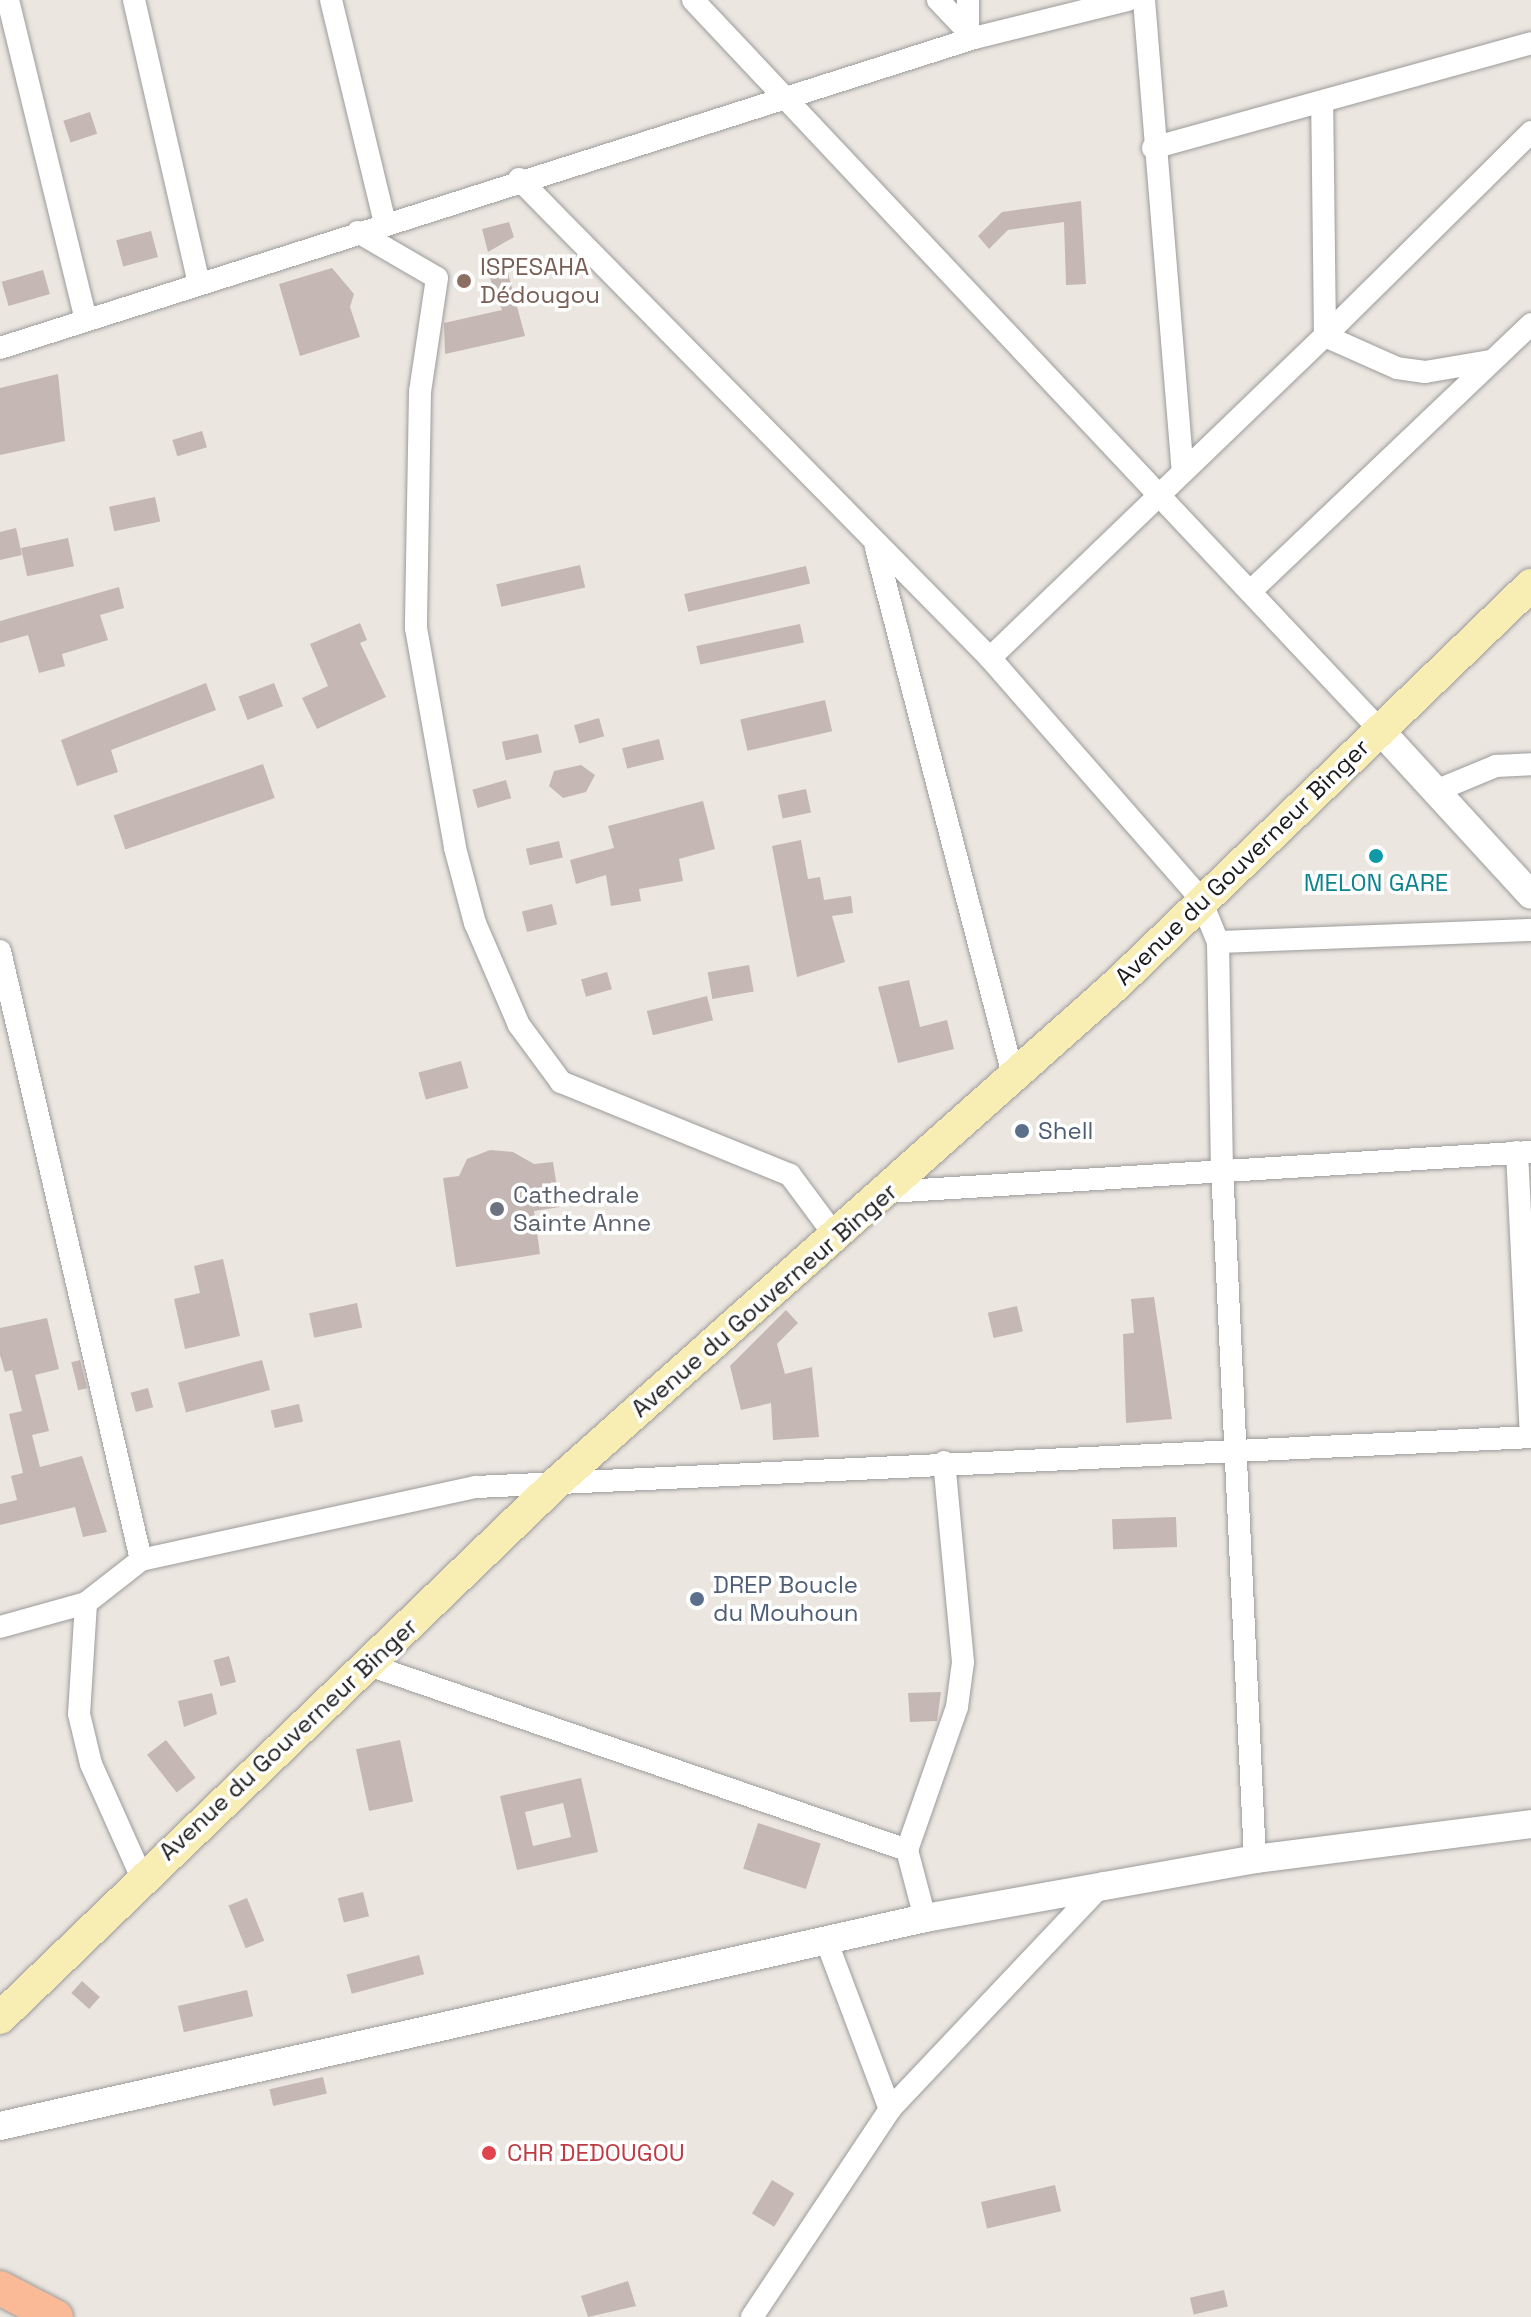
<!DOCTYPE html>
<html>
<head>
<meta charset="utf-8">
<style>
  body { margin:0 }
  #map { position:relative; width:1531px; height:2317px; overflow:hidden; background:#ece6e0; font-family:"Space Grotesk",sans-serif }
  div>[style] { position:absolute }
  .building>* { inset:0; background:#c4b7b4; transform-origin:0 0 }
  .roads { filter:drop-shadow(0 0 2px #9c9c9c) drop-shadow(0 0 2px #9c9c9c) }
  .minor>* { height:22px; margin:-11px; padding:0 11px; transform-origin:11px; border-radius:11px; background:#fff }
  .tertiary>* { height:28px; margin:-14px; padding:0 14px; transform-origin:14px; border-radius:14px; background:#fff }
  .secondary>* { height:32px; margin:-16px; padding:0 16px; transform-origin:16px; border-radius:16px; background:#f8edb2 }
  .primary>* { height:34px; margin:-17px; padding:0 17px; transform-origin:17px; border-radius:17px; background:#fbba97 }
  .dots>* { width:22px; height:22px; translate:-50% -50%; box-sizing:border-box; border:4px solid #fff; border-radius:50% }
  span { translate:-50% -50%; white-space:nowrap; text-align:center; line-height:1.15; -webkit-text-stroke:7px #fff; paint-order:stroke }
  .education-label { font-size:24px; color:#785e54 }
  .left { translate:0 -50%; text-align:left }
  .street-label { font-size:24px; color:#1b1b1b }
  .culture-label { font-size:24px; color:#0d838f }
  .service-label { font-size:24px; color:#4e5e75 }
  .worship-label { font-size:24px; color:#5b616d }
  .health-label { font-size:24px; color:#be3a42 }
</style>
</head>
<body>
<div id="map">
  <div class="building">
    <i style="left:90px;top:112px;width:23px;height:28px;rotate:72deg"></i>
    <i style="clip-path:polygon(1081px 201px,1086px 284px,1066px 285px,1064px 222px,1008px 230px,989px 249px,978px 236px,1002px 212px)"></i>
    <i style="clip-path:polygon(509px 222px,514px 237px,488px 252px,482px 229px)"></i>
    <i style="left:151px;top:231px;width:27px;height:36px;rotate:75deg"></i>
    <i style="clip-path:polygon(506px 266px,525px 336px,445px 354px,444px 323px,502px 310px,488px 273px)"></i>
    <i style="clip-path:polygon(332px 268px,354px 294px,350px 307px,360px 337px,300px 356px,279px 284px)"></i>
    <i style="left:43px;top:270px;width:25px;height:43px;rotate:74deg"></i>
    <i style="clip-path:polygon(58px 374px,65px 441px,0 455px,0 388px)"></i>
    <i style="left:202px;top:431px;width:17px;height:31px;rotate:73deg"></i>
    <i style="left:155px;top:497px;width:25px;height:47px;rotate:78deg"></i>
    <i style="clip-path:polygon(16px 528px,22px 555px,0 560px,0 532px)"></i>
    <i style="left:68px;top:538px;width:29px;height:48px;rotate:78deg"></i>
    <i style="left:580px;top:565px;width:23px;height:86px;rotate:77deg"></i>
    <i style="left:806px;top:566px;width:18px;height:125px;rotate:77deg"></i>
    <i style="clip-path:polygon(119px 587px,124px 608px,100px 615px,108px 640px,62px 654px,65px 666px,39px 673px,28px 635px,0 643px,0 621px)"></i>
    <i style="clip-path:polygon(360px 623px,367px 640px,360px 643px,386px 697px,317px 729px,302px 698px,328px 686px,310px 644px)"></i>
    <i style="left:800px;top:624px;width:19px;height:106px;rotate:78deg"></i>
    <i style="clip-path:polygon(206px 683px,216px 710px,111px 750px,118px 772px,77px 786px,61px 740px)"></i>
    <i style="left:274px;top:683px;width:25px;height:38px;rotate:69deg"></i>
    <i style="left:825px;top:700px;width:32px;height:87px;rotate:77deg"></i>
    <i style="left:599px;top:718px;width:19px;height:26px;rotate:74deg"></i>
    <i style="left:538px;top:734px;width:19px;height:37px;rotate:78deg"></i>
    <i style="left:659px;top:739px;width:21px;height:38px;rotate:76deg"></i>
    <i style="left:263px;top:764px;width:36px;height:158px;rotate:71deg"></i>
    <i style="clip-path:polygon(581px 765px,595px 775px,586px 792px,563px 798px,549px 786px,554px 771px)"></i>
    <i style="left:506px;top:780px;width:19px;height:35px;rotate:74deg"></i>
    <i style="left:806px;top:789px;width:24px;height:29px;rotate:78deg"></i>
    <i style="clip-path:polygon(703px 801px,715px 849px,679px 859px,683px 881px,639px 889px,641px 901px,611px 906px,606px 875px,576px 884px,570px 860px,614px 848px,608px 826px)"></i>
    <i style="clip-path:polygon(801px 840px,808px 879px,820px 877px,824px 900px,851px 896px,853px 913px,832px 916px,845px 962px,797px 977px,772px 846px)"></i>
    <i style="left:559px;top:841px;width:17px;height:34px;rotate:77deg"></i>
    <i style="left:552px;top:904px;width:21px;height:31px;rotate:76deg"></i>
    <i style="left:749px;top:965px;width:27px;height:42px;rotate:80deg"></i>
    <i style="left:607px;top:972px;width:18px;height:27px;rotate:74deg"></i>
    <i style="clip-path:polygon(909px 980px,920px 1027px,947px 1020px,954px 1049px,898px 1063px,878px 987px)"></i>
    <i style="left:707px;top:996px;width:25px;height:62px;rotate:76deg"></i>
    <i style="left:461px;top:1061px;width:28px;height:44px;rotate:75deg"></i>
    <i style="clip-path:polygon(490px 1150px,513px 1152px,534px 1164px,553px 1162px,560px 1207px,534px 1211px,540px 1254px,456px 1267px,443px 1178px,459px 1176px,467px 1159px)"></i>
    <i style="clip-path:polygon(223px 1259px,240px 1336px,185px 1349px,174px 1299px,200px 1293px,194px 1266px)"></i>
    <i style="clip-path:polygon(1154px 1297px,1172px 1419px,1126px 1423px,1123px 1334px,1134px 1333px,1131px 1299px)"></i>
    <i style="left:357px;top:1303px;width:25px;height:49px;rotate:78deg"></i>
    <i style="left:1017px;top:1306px;width:26px;height:30px;rotate:77deg"></i>
    <i style="clip-path:polygon(786px 1310px,798px 1323px,777px 1344px,785px 1374px,812px 1367px,819px 1437px,773px 1440px,771px 1403px,741px 1410px,730px 1366px)"></i>
    <i style="clip-path:polygon(47px 1318px,59px 1369px,35px 1375px,49px 1431px,32px 1435px,40px 1467px,82px 1456px,107px 1532px,83px 1537px,75px 1507px,0 1525px,0 1504px,17px 1500px,11px 1476px,23px 1473px,9px 1414px,22px 1411px,12px 1370px,5px 1372px,0 1355px,0 1328px)"></i>
    <i style="left:80px;top:1360px;width:29px;height:9px;rotate:76deg"></i>
    <i style="left:262px;top:1360px;width:31px;height:87px;rotate:75deg"></i>
    <i style="left:148px;top:1388px;width:20px;height:18px;rotate:75deg"></i>
    <i style="left:299px;top:1404px;width:18px;height:29px;rotate:77deg"></i>
    <i style="left:1176px;top:1517px;width:30px;height:64px;rotate:88deg"></i>
    <i style="left:229px;top:1656px;width:27px;height:16px;rotate:75deg"></i>
    <i style="clip-path:polygon(941px 1692px,937px 1721px,910px 1722px,908px 1693px)"></i>
    <i style="clip-path:polygon(212px 1693px,217px 1714px,184px 1727px,178px 1701px)"></i>
    <i style="left:166px;top:1740px;width:48px;height:24px;rotate:52deg"></i>
    <i style="left:400px;top:1740px;width:63px;height:45px;rotate:78deg"></i>
    <i style="clip-path:polygon(evenodd,581px 1778px,598px 1852px,517px 1870px,500px 1796px,581px 1778px,563px 1803px,571px 1837px,533px 1846px,525px 1812px,563px 1803px)"></i>
    <i style="left:758px;top:1823px;width:66px;height:48px;rotate:18deg"></i>
    <i style="left:363px;top:1892px;width:25px;height:26px;rotate:76deg"></i>
    <i style="left:247px;top:1898px;width:46px;height:20px;rotate:68deg"></i>
    <i style="left:419px;top:1955px;width:20px;height:75px;rotate:75deg"></i>
    <i style="left:82px;top:1981px;width:24px;height:16px;rotate:42deg"></i>
    <i style="left:247px;top:1990px;width:27px;height:71px;rotate:77deg"></i>
    <i style="left:323px;top:2077px;width:17px;height:55px;rotate:77deg"></i>
    <i style="left:772px;top:2180px;width:26px;height:39px;rotate:31deg"></i>
    <i style="left:1055px;top:2185px;width:27px;height:76px;rotate:77deg"></i>
    <i style="clip-path:polygon(628px 2281px,636px 2306px,588px 2317px,581px 2296px)"></i>
    <i style="left:1224px;top:2290px;width:17px;height:35px;rotate:77deg"></i>
  </div>
  <div class="roads">
    <div class="minor">
      <i style="left:8px;top:0;width:329px;rotate:76.3deg"></i>
      <i style="left:134px;top:0;width:290px;rotate:77.1deg"></i>
      <i style="left:331px;top:0;width:229px;rotate:76.4deg"></i>
      <i style="left:693px;top:0;width:1000px;rotate:46.74deg"></i>
      <i style="left:938px;top:0;width:52px;rotate:46.5deg"></i>
      <i style="left:974px;top:38px;width:158px;rotate:-13.9deg"></i>
      <i style="left:968px;top:0;width:31px;rotate:90deg"></i>
      <i style="left:1144px;top:0;width:472px;rotate:85.3deg"></i>
      <i style="left:1153px;top:148px;width:392px;rotate:-15.5deg"></i>
      <i style="left:519px;top:179px;width:672px;rotate:45.48deg"></i>
      <i style="left:990px;top:658px;width:319px;rotate:48.8deg"></i>
      <i style="left:1200px;top:898px;width:48px;rotate:67.8deg"></i>
      <i style="left:1218px;top:942px;width:225px;rotate:89deg"></i>
      <i style="left:1222px;top:1167px;width:693px;rotate:87.27deg"></i>
      <i style="left:358px;top:232px;width:91px;rotate:30.2deg"></i>
      <i style="left:437px;top:278px;width:115px;rotate:98.5deg"></i>
      <i style="left:420px;top:392px;width:236px;rotate:91deg"></i>
      <i style="left:416px;top:628px;width:223px;rotate:79.9deg"></i>
      <i style="left:455px;top:848px;width:78px;rotate:75.1deg"></i>
      <i style="left:475px;top:923px;width:111px;rotate:66.7deg"></i>
      <i style="left:519px;top:1025px;width:71px;rotate:53.6deg"></i>
      <i style="left:561px;top:1082px;width:247px;rotate:22.1deg"></i>
      <i style="left:790px;top:1175px;width:77px;rotate:53.4deg"></i>
      <i style="left:0;top:348px;width:1022px;rotate:-17.65deg"></i>
      <i style="left:1490px;top:361px;width:66px;rotate:170.4deg"></i>
      <i style="left:1425px;top:372px;width:28px;rotate:-172deg"></i>
      <i style="left:1397px;top:368px;width:79px;rotate:-156deg"></i>
      <i style="left:1325px;top:336px;width:290px;rotate:-44.7deg"></i>
      <i style="left:876px;top:548px;width:549px;rotate:75.43deg"></i>
      <i style="left:1254px;top:588px;width:383px;rotate:-43.6deg"></i>
      <i style="left:990px;top:658px;width:465px;rotate:-43.9deg"></i>
      <i style="left:1325px;top:336px;width:232px;rotate:-90.7deg"></i>
      <i style="left:1438px;top:790px;width:63px;rotate:-22.5deg"></i>
      <i style="left:1496px;top:766px;width:35px;rotate:-3deg"></i>
      <i style="left:1218px;top:942px;width:313px;rotate:-2.2deg"></i>
      <i style="left:0;top:951px;width:625px;rotate:76.96deg"></i>
      <i style="left:1517px;top:1152px;width:285px;rotate:87.2deg"></i>
      <i style="left:888px;top:1192px;width:644px;rotate:-3.56deg"></i>
      <i style="left:86px;top:1603px;width:111px;rotate:93.6deg"></i>
      <i style="left:79px;top:1714px;width:51px;rotate:76.5deg"></i>
      <i style="left:91px;top:1764px;width:123px;rotate:65.9deg"></i>
      <i style="left:0;top:1627px;width:89px;rotate:-15.6deg"></i>
      <i style="left:86px;top:1603px;width:70px;rotate:-38deg"></i>
      <i style="left:141px;top:1560px;width:343px;rotate:-12.3deg"></i>
      <i style="left:476px;top:1487px;width:1056px;rotate:-2.71deg"></i>
      <i style="left:369px;top:1665px;width:569px;rotate:18.98deg"></i>
      <i style="left:907px;top:1850px;width:70px;rotate:75.2deg"></i>
      <i style="left:907px;top:1850px;width:151px;rotate:-70.7deg"></i>
      <i style="left:957px;top:1707px;width:45px;rotate:-82.4deg"></i>
      <i style="left:963px;top:1662px;width:201px;rotate:-95.4deg"></i>
      <i style="left:826px;top:1940px;width:181px;rotate:69.3deg"></i>
      <i style="left:752px;top:2317px;width:250px;rotate:-56.4deg"></i>
      <i style="left:890px;top:2109px;width:311px;rotate:-46.6deg"></i>
    </div>
    <div class="tertiary">
      <i style="left:1378px;top:728px;width:226px;rotate:47.5deg"></i>
      <i style="left:0;top:2126px;width:948px;rotate:-12.67deg"></i>
      <i style="left:925px;top:1918px;width:335px;rotate:-10.1deg"></i>
      <i style="left:1255px;top:1859px;width:278px;rotate:-7.2deg"></i>
    </div>
    <div class="secondary">
      <i style="left:0;top:2018px;width:769px;rotate:-43.89deg"></i>
      <i style="left:554px;top:1485px;width:755px;rotate:-41.67deg"></i>
      <i style="left:1118px;top:983px;width:574px;rotate:-43.94deg"></i>
    </div>
    <div class="primary">
      <i style="left:0;top:2288px;width:63px;rotate:27.4deg"></i>
    </div>
  </div>
  <div class="dots">
    <i style="left:464px;top:281px;background:#8d6e63"></i>
    <i style="left:1376px;top:856px;background:#0f9aa8"></i>
    <i style="left:1022px;top:1131px;background:#5c6f8a"></i>
    <i style="left:497px;top:1209px;background:#6b7280"></i>
    <i style="left:697px;top:1599px;background:#5c6f8a"></i>
    <i style="left:489px;top:2153px;background:#e0444e"></i>
  </div>
  <div class="education-label">
    <span class="left" style="left:480px;top:281px">ISPESAHA<br>Dédougou</span>
  </div>
  <div class="street-label">
    <span style="left:1242px;top:862px;rotate:-44deg">Avenue du Gouverneur Binger</span>
    <span style="left:764px;top:1300px;rotate:-41deg">Avenue du Gouverneur Binger</span>
    <span style="left:288px;top:1739px;rotate:-43deg">Avenue du Gouverneur Binger</span>
  </div>
  <div class="culture-label">
    <span style="left:1376px;top:883px">MELON GARE</span>
  </div>
  <div class="service-label">
    <span class="left" style="left:1038px;top:1131px">Shell</span>
    <span class="left" style="left:713px;top:1599px">DREP Boucle<br>du Mouhoun</span>
  </div>
  <div class="worship-label">
    <span class="left" style="left:513px;top:1209px">Cathedrale<br>Sainte Anne</span>
  </div>
  <div class="health-label">
    <span class="left" style="left:507px;top:2153px">CHR DEDOUGOU</span>
  </div>
</div>
</body>
</html>
